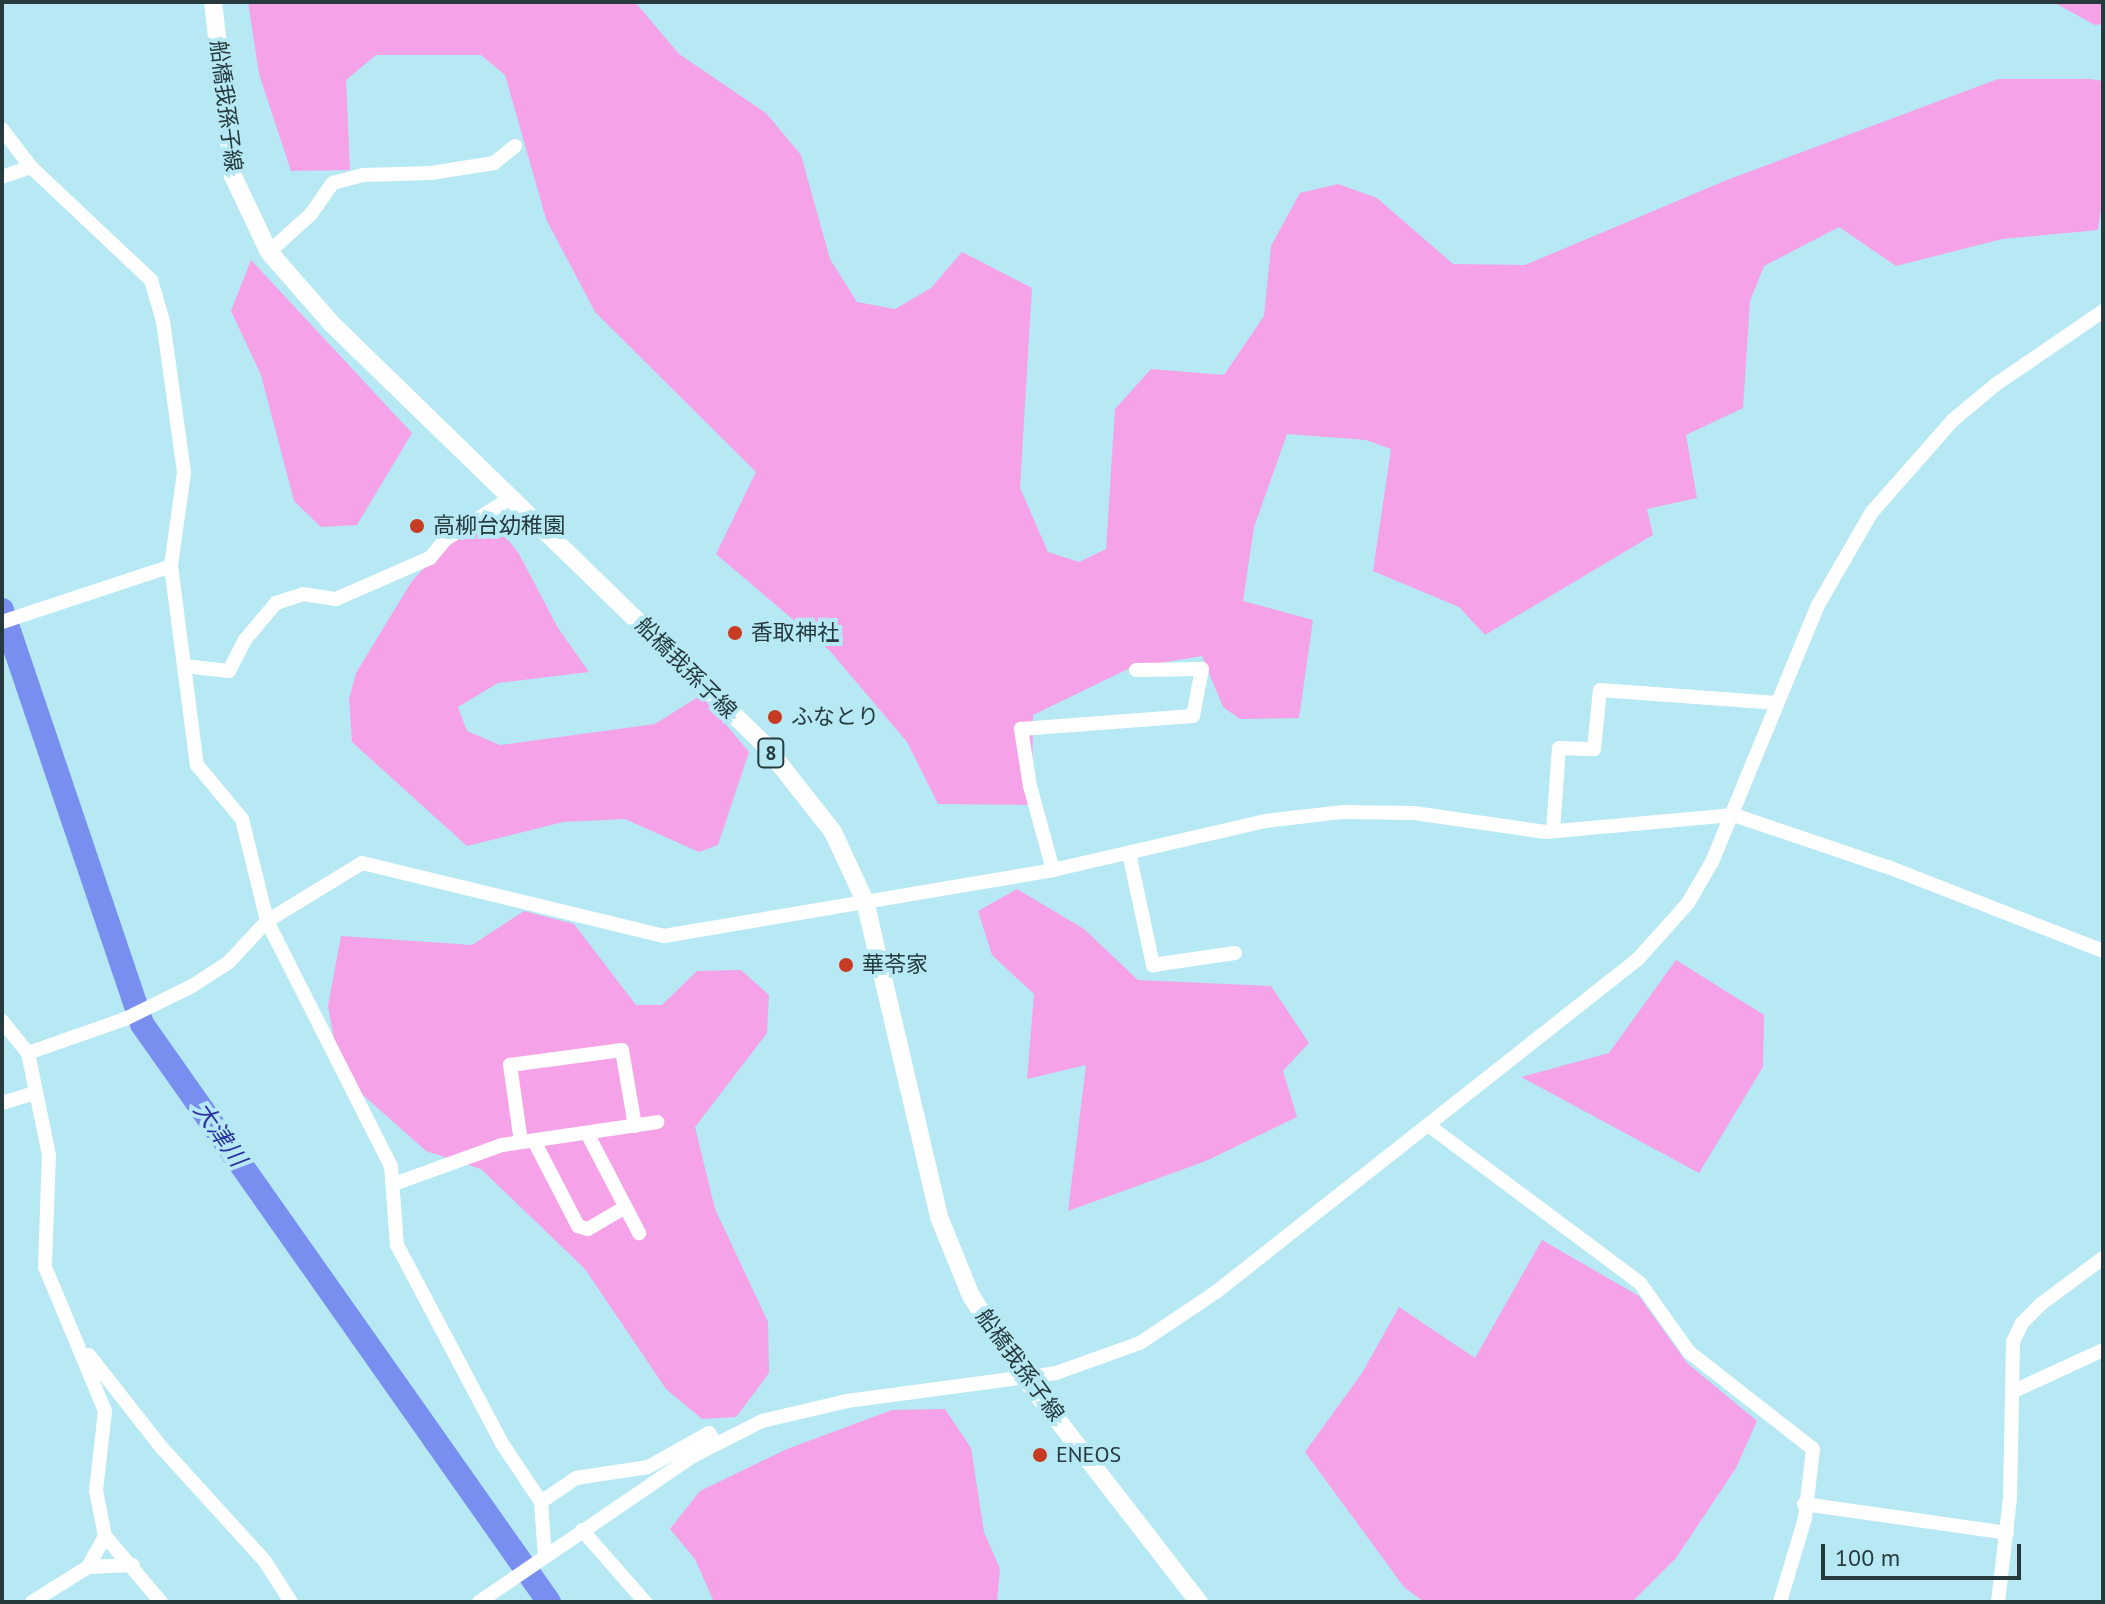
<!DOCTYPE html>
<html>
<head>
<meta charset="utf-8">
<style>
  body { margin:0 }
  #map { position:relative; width:2105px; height:1604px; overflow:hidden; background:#b6e9f4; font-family:"PT Sans","Noto Sans JP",sans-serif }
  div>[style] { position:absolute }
  .green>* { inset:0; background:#f5a2e9 }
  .river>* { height:24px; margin:-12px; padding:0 12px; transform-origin:12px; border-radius:12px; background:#798fef }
  .minor>* { height:14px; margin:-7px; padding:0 7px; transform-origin:7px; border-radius:7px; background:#fff }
  .major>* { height:18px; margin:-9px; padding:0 9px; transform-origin:9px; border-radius:9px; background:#fff }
  .dots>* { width:22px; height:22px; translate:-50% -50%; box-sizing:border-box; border:4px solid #b6e9f4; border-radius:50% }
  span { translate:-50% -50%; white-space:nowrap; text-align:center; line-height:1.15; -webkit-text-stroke:8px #b6e9f4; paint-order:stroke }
  .shield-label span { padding:2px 6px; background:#b6e9f4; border:2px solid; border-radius:6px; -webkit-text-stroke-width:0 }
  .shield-label { font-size:20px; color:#263a3e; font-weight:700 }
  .street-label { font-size:22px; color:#263a3e }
  .poi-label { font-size:22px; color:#263a3e }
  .left { translate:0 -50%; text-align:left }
  .water-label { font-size:24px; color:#2a31a0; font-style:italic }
  .frame { position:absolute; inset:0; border:4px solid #263a3e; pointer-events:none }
  .scale { position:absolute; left:1821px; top:1544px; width:200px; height:36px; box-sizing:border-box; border:4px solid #263a3e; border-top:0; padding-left:10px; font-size:24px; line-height:28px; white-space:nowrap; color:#263a3e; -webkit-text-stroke:6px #b6e9f4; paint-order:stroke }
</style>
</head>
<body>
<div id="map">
  <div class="green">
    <i style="clip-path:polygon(248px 2px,635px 2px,679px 54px,766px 113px,801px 155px,830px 259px,857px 302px,895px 309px,931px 288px,962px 252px,1032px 288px,1020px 488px,1048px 552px,1079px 562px,1106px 549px,1115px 409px,1151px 369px,1224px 375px,1264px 316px,1271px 246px,1300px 193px,1338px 184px,1377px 198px,1453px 264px,1525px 265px,1727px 180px,1998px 79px,2090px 79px,2103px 81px,2103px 193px,2098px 230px,2002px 239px,1896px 266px,1839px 227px,1764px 266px,1750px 301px,1743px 408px,1686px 435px,1697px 498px,1647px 509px,1653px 535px,1485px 635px,1459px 607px,1373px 571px,1391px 449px,1366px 440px,1287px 434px,1254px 527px,1243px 601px,1313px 620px,1299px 718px,1240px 719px,1223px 707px,1202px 656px,1130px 668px,1033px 715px,1032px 805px,938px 804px,907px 742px,830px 651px,716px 554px,756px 472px,595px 312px,546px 219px,505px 75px,481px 55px,376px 55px,346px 80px,350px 170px,291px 171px,259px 74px)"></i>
    <i style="clip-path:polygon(2053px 2px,2103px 2px,2103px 24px,2095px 25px)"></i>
    <i style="clip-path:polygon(251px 260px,412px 433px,357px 525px,321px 527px,294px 501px,261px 375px,231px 311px)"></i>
    <i style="clip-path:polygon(491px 518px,519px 554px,558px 628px,589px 672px,498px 683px,458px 707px,467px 731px,500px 745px,655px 724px,701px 695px,749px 752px,718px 845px,699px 852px,625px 819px,563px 822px,467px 846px,352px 742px,349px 699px,356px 673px,412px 581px,449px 541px)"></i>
    <i style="clip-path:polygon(1017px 889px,1084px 929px,1138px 980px,1271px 986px,1309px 1043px,1283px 1071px,1297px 1117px,1206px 1161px,1068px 1211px,1086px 1065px,1027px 1079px,1034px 994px,992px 955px,978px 911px)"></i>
    <i style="clip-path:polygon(524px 911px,574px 924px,636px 1005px,662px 1005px,697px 971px,741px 970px,769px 995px,767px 1033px,695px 1127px,715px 1209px,768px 1322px,769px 1373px,736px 1417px,702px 1419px,666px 1389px,585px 1269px,481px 1169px,426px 1151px,354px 1087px,336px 1050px,328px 1006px,341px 936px,472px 945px)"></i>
    <i style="clip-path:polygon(1676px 960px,1764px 1015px,1763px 1067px,1699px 1173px,1521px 1077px,1609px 1053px)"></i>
    <i style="clip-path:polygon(1542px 1240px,1639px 1296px,1687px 1363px,1757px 1421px,1736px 1468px,1676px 1558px,1632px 1602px,1424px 1602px,1404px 1587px,1305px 1452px,1362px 1373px,1399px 1307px,1475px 1358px)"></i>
    <i style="clip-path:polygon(945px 1409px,971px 1448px,984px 1532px,1000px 1569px,997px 1602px,714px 1602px,695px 1559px,670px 1529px,700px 1491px,787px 1449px,892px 1410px)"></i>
  </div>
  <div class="river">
    <i style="left:2px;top:610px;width:437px;rotate:71.3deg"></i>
    <i style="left:142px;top:1024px;width:707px;rotate:54.85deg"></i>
  </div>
  <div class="minor">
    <i style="left:2px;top:129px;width:48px;rotate:52.7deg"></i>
    <i style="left:31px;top:167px;width:165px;rotate:43.3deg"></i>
    <i style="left:151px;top:280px;width:43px;rotate:73.7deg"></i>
    <i style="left:163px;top:321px;width:153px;rotate:82.1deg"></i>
    <i style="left:184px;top:473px;width:94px;rotate:98deg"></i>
    <i style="left:171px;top:566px;width:201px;rotate:82.6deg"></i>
    <i style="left:197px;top:765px;width:70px;rotate:50.2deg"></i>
    <i style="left:242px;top:819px;width:105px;rotate:76.2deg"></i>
    <i style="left:267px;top:921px;width:275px;rotate:63.2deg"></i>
    <i style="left:391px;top:1166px;width:79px;rotate:85.7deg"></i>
    <i style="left:397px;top:1245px;width:226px;rotate:62.1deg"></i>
    <i style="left:503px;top:1445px;width:69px;rotate:56.3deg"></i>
    <i style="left:541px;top:1502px;width:55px;rotate:85.8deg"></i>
    <i style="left:2px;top:177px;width:31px;rotate:-19deg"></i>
    <i style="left:269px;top:252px;width:57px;rotate:-42.1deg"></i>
    <i style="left:311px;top:214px;width:38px;rotate:-55deg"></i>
    <i style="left:333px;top:183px;width:31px;rotate:-15deg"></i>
    <i style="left:363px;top:175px;width:68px;rotate:-1.7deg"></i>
    <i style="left:431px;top:173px;width:64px;rotate:-9deg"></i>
    <i style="left:494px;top:163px;width:27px;rotate:-39deg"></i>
    <i style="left:2px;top:622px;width:178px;rotate:-18.3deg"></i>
    <i style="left:184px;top:666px;width:45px;rotate:6.3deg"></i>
    <i style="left:229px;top:671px;width:34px;rotate:-63deg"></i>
    <i style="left:244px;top:641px;width:50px;rotate:-49.9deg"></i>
    <i style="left:276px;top:603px;width:28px;rotate:-18deg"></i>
    <i style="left:303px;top:594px;width:33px;rotate:9deg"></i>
    <i style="left:336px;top:599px;width:103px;rotate:-23.6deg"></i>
    <i style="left:430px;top:558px;width:25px;rotate:-50deg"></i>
    <i style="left:446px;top:539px;width:78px;rotate:-32.5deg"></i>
    <i style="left:1553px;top:831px;width:83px;rotate:-85.9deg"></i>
    <i style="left:1559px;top:748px;width:35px;rotate:2deg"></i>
    <i style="left:1594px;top:749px;width:59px;rotate:-84.2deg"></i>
    <i style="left:1600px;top:690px;width:178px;rotate:4.2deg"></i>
    <i style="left:1129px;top:853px;width:115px;rotate:77.9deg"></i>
    <i style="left:1153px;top:965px;width:83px;rotate:-8.3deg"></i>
    <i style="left:1053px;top:870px;width:87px;rotate:-105.3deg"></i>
    <i style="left:1030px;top:786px;width:58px;rotate:-99deg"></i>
    <i style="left:1021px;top:729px;width:172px;rotate:-4.3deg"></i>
    <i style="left:1193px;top:716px;width:48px;rotate:-79.2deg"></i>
    <i style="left:1202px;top:669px;width:66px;rotate:179.1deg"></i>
    <i style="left:2px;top:1021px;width:41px;rotate:50.9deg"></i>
    <i style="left:2px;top:1103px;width:34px;rotate:-17deg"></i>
    <i style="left:1428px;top:1125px;width:264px;rotate:36.7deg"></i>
    <i style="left:1640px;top:1283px;width:85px;rotate:54.6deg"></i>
    <i style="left:1689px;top:1352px;width:157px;rotate:38deg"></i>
    <i style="left:1813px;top:1449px;width:69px;rotate:96.6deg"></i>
    <i style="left:1805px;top:1518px;width:88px;rotate:106.6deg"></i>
    <i style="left:587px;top:1133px;width:113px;rotate:62.5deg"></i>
    <i style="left:534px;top:1141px;width:96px;rotate:62.6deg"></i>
    <i style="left:578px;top:1226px;width:10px;rotate:17deg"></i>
    <i style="left:588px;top:1229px;width:42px;rotate:-30.3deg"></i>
    <i style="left:521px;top:1142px;width:78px;rotate:-98.1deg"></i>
    <i style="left:510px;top:1065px;width:113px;rotate:-7.6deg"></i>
    <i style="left:622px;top:1050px;width:77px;rotate:80.3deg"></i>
    <i style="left:394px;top:1184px;width:115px;rotate:-19.9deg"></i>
    <i style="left:502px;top:1145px;width:157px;rotate:-8.4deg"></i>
    <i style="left:89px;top:1355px;width:118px;rotate:51.9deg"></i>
    <i style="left:162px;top:1448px;width:151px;rotate:47.7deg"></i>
    <i style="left:264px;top:1560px;width:50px;rotate:57.3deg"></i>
    <i style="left:2012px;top:1392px;width:100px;rotate:-24.8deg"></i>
    <i style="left:541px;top:1502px;width:42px;rotate:-34.4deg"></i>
    <i style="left:576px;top:1478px;width:73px;rotate:-8.7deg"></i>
    <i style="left:648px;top:1467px;width:70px;rotate:-29.1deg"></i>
    <i style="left:709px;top:1433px;width:12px;rotate:59deg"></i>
    <i style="left:1804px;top:1504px;width:205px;rotate:8.1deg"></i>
    <i style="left:582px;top:1530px;width:96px;rotate:48.8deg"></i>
    <i style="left:88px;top:1567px;width:45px;rotate:-2.5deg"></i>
    <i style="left:32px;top:1602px;width:66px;rotate:-32deg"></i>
    <i style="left:88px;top:1567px;width:35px;rotate:-61deg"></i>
    <i style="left:161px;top:1602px;width:87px;rotate:-130.3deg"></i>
    <i style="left:105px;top:1536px;width:46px;rotate:-101.3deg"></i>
    <i style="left:96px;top:1491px;width:81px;rotate:-83.6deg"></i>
    <i style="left:105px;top:1411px;width:156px;rotate:-112.6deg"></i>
    <i style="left:45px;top:1267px;width:112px;rotate:-88deg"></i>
    <i style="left:49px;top:1155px;width:104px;rotate:-101.6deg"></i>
    <i style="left:28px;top:1053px;width:103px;rotate:-19.3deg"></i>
    <i style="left:125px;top:1019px;width:75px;rotate:-26.2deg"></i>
    <i style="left:192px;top:986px;width:44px;rotate:-33deg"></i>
    <i style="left:229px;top:962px;width:56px;rotate:-47.2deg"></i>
    <i style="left:267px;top:921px;width:111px;rotate:-31.4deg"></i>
    <i style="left:362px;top:863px;width:311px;rotate:13.6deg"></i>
    <i style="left:664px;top:936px;width:395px;rotate:-9.6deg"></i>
    <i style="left:1053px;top:870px;width:218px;rotate:-13deg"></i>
    <i style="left:1265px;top:821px;width:79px;rotate:-6.6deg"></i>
    <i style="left:1343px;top:812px;width:71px;rotate:0.8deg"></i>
    <i style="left:1414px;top:813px;width:133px;rotate:8.2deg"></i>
    <i style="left:1546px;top:832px;width:189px;rotate:-5.2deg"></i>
    <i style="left:1734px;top:815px;width:163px;rotate:18.7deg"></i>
    <i style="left:1888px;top:867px;width:231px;rotate:21.3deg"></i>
    <i style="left:479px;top:1602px;width:259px;rotate:-34.3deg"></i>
    <i style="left:693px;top:1456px;width:77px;rotate:-26.9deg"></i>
    <i style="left:762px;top:1421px;width:87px;rotate:-13.2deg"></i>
    <i style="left:847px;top:1401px;width:211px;rotate:-7.6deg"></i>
    <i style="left:1056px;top:1373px;width:89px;rotate:-19.7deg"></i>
    <i style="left:1140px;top:1343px;width:92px;rotate:-33.9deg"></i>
    <i style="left:1216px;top:1292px;width:538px;rotate:-38.28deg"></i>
    <i style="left:1638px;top:959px;width:75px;rotate:-48.2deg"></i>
    <i style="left:1688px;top:903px;width:48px;rotate:-59.7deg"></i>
    <i style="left:1712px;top:862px;width:278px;rotate:-67.6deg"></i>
    <i style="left:1818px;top:605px;width:108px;rotate:-59.9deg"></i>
    <i style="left:1872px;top:512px;width:123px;rotate:-48.6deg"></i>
    <i style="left:1953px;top:420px;width:55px;rotate:-39.8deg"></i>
    <i style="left:1995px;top:385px;width:131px;rotate:-34.4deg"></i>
    <i style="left:1998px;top:1602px;width:104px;rotate:-83.4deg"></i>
    <i style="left:2010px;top:1499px;width:157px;rotate:-88.9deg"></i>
    <i style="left:2013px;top:1342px;width:21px;rotate:-65deg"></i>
    <i style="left:2022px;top:1323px;width:27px;rotate:-45deg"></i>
    <i style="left:2041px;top:1304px;width:77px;rotate:-36.6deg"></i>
  </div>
  <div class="major">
    <i style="left:213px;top:2px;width:175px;rotate:83.4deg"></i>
    <i style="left:233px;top:176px;width:84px;rotate:64.7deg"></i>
    <i style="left:269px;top:252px;width:97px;rotate:48.8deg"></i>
    <i style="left:333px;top:325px;width:600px;rotate:44.19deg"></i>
    <i style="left:763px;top:743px;width:113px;rotate:51.8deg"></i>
    <i style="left:833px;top:832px;width:76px;rotate:65.1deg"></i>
    <i style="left:865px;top:901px;width:325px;rotate:76.8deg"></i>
    <i style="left:939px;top:1217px;width:85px;rotate:67.9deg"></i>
    <i style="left:971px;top:1296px;width:98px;rotate:56.6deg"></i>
    <i style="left:1025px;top:1378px;width:284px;rotate:52.2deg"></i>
  </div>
  <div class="dots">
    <i style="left:417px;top:526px;background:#c73b23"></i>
    <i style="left:735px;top:633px;background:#c73b23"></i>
    <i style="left:775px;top:717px;background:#c73b23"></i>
    <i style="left:846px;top:965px;background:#c73b23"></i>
    <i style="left:1040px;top:1455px;background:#c73b23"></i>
  </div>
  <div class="shield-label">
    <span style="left:771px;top:753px">8</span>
  </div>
  <div class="street-label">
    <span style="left:226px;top:106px;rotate:83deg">船橋我孫子線</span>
    <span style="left:686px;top:668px;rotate:45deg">船橋我孫子線</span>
    <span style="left:1020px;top:1365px;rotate:54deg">船橋我孫子線</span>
  </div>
  <div class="poi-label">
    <span class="left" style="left:433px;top:526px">高柳台幼稚園</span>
    <span class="left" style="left:751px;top:633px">香取神社</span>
    <span class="left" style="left:791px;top:717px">ふなとり</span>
    <span class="left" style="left:862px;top:965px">華苓家</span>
    <span class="left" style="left:1056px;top:1455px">ENEOS</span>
  </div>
  <div class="water-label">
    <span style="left:220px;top:1134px;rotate:55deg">大津川</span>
  </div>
  <div class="frame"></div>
  <div class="scale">100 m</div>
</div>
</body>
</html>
